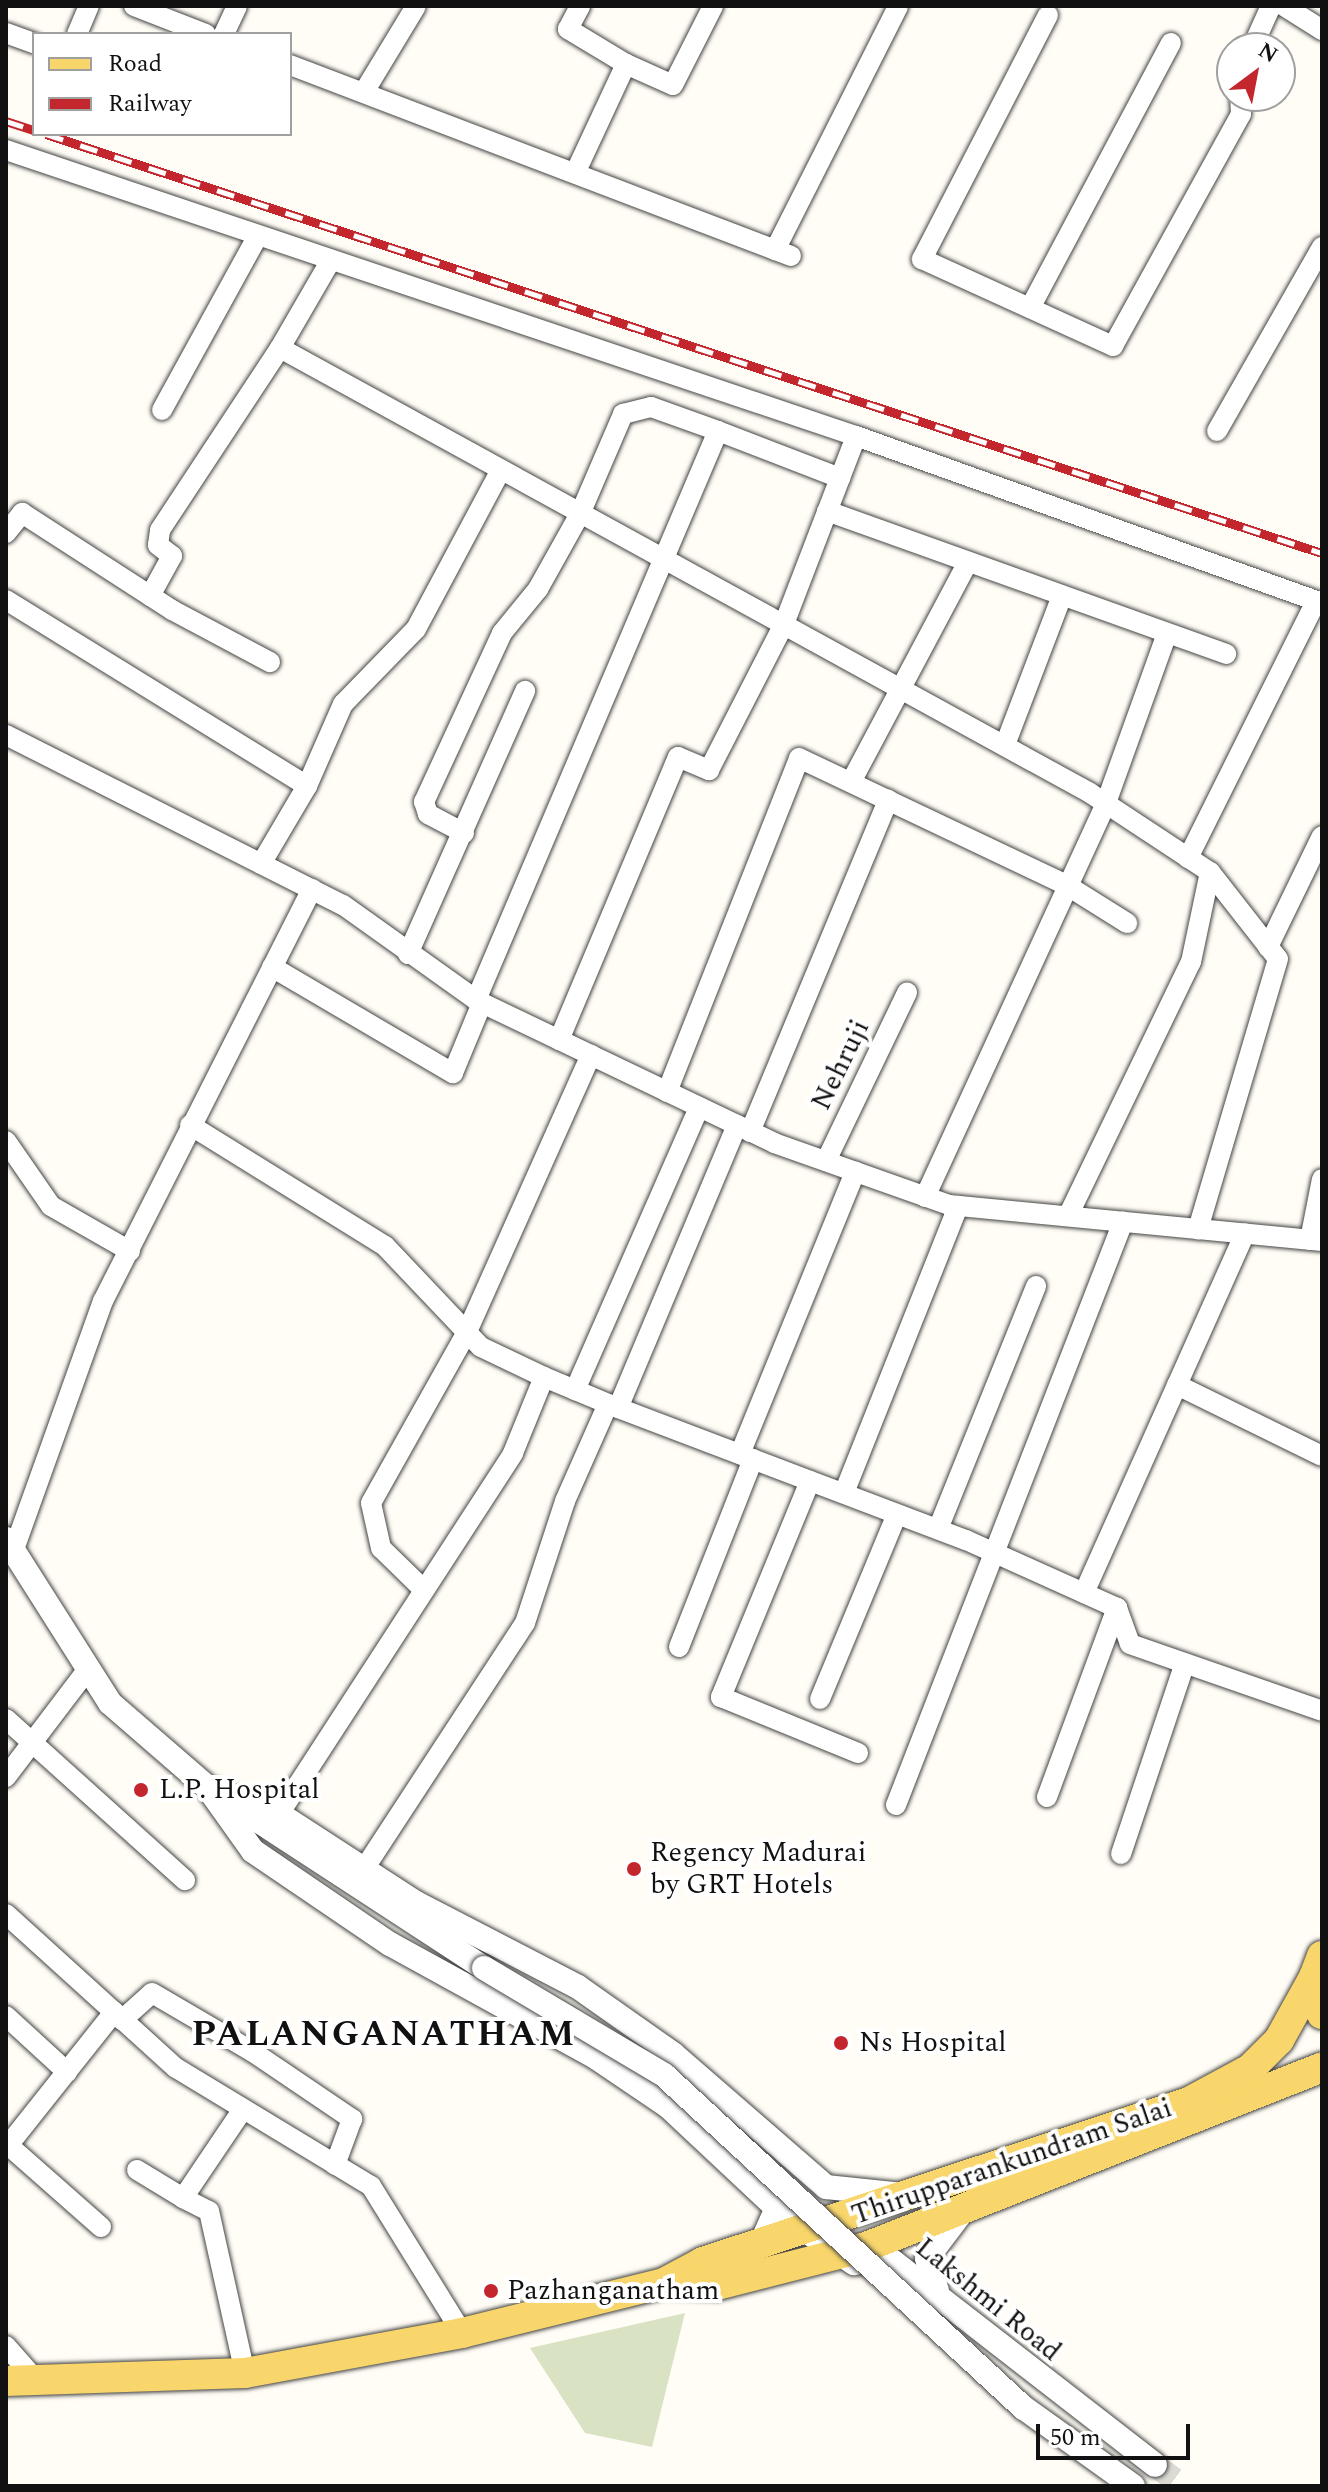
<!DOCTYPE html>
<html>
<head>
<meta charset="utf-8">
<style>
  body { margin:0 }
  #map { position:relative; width:1328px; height:2492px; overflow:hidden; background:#fffdf5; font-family:Spectral,serif }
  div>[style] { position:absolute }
  .cemetery>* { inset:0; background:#d9e3c4 }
  .tertiary-tunnel>* { height:24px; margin-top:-12px; transform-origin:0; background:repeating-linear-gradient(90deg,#dbdad3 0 24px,transparent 0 36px) }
  .roads { filter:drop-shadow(0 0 2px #444) drop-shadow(0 0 2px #444) }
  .minor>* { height:20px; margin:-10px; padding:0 10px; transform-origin:10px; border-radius:10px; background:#fff }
  .tertiary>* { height:24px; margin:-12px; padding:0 12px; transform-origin:12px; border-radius:12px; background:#fff }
  .primary>* { height:30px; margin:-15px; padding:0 15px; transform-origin:15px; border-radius:15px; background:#f9d66b }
  .rail>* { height:9px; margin-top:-4.5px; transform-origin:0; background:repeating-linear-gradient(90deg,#fff 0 18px,#c4262e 0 36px); box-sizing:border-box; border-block:2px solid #c4262e }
  .bridges { filter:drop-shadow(0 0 2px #444) drop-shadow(0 0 2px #444) }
  .tertiary-bridge>* { height:24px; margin:-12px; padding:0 12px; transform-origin:12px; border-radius:12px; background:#fff }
  .dots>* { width:22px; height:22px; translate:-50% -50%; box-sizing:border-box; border:4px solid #fff; border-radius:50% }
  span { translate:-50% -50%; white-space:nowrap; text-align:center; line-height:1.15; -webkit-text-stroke:8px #fff; paint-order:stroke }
  .street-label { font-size:28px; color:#111 }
  .poi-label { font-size:28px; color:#111 }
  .left { translate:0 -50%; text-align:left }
  .district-label { font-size:36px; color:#111; font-weight:700; letter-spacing:2px }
  .frame { position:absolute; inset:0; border:8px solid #111; pointer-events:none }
  .legend { position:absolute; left:32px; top:32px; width:260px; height:104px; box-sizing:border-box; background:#fff; border:2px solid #a0a0a0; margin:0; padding:10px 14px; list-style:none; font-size:24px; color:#111 }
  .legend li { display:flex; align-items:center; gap:16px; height:40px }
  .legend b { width:40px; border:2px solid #a0a0a0 }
  .north { position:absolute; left:1216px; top:32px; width:80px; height:80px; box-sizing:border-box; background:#fff; border:2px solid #a0a0a0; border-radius:50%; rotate:32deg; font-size:22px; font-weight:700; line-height:32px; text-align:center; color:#111 }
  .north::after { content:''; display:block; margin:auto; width:28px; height:36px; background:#c4262e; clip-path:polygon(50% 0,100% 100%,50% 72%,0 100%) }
  .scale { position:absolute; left:1036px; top:2424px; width:154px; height:36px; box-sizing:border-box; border:4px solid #111; border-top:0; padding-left:10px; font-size:24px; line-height:28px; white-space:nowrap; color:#111; -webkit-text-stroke:6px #fff; paint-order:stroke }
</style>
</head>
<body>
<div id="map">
  <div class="cemetery">
    <i style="clip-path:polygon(685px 2313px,652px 2447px,585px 2433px,530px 2348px)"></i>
  </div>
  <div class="tertiary-tunnel">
    <i style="left:1155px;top:2465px;width:35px;rotate:37deg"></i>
  </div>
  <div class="roads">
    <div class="minor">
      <i style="left:134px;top:6px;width:77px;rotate:21.3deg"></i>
      <i style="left:1284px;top:6px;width:45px;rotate:32.3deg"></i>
      <i style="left:1048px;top:15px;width:275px;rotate:117.3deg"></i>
      <i style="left:922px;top:259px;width:210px;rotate:24.5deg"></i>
      <i style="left:1113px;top:346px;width:265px;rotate:-61.1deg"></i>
      <i style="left:1241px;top:114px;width:18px;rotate:-93deg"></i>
      <i style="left:6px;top:33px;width:30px;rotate:20deg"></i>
      <i style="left:77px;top:34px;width:30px;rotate:-67deg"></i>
      <i style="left:224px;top:34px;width:31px;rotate:-65deg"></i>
      <i style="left:1252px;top:48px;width:46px;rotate:-65.7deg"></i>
      <i style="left:626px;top:64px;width:51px;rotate:24.1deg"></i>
      <i style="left:673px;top:85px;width:89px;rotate:-63.1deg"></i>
      <i style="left:290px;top:65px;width:536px;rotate:20.87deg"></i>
      <i style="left:364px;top:92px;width:100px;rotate:-58.8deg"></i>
      <i style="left:6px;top:150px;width:897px;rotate:18.6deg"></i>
      <i style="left:856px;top:436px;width:495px;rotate:19.7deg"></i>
      <i style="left:577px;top:169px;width:116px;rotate:-65deg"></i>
      <i style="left:626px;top:64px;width:68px;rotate:-148.9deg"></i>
      <i style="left:568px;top:29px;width:26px;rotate:-62deg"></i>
      <i style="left:775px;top:250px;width:273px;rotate:-63.2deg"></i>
      <i style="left:331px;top:260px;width:102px;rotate:120.1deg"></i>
      <i style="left:280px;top:348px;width:924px;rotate:28.78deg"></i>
      <i style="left:1090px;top:793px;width:144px;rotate:33.4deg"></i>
      <i style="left:1210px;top:872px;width:110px;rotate:52deg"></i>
      <i style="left:1278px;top:959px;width:282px;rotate:106.5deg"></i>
      <i style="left:1030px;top:308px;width:300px;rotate:-62deg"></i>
      <i style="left:162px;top:410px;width:197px;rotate:-61.2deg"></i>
      <i style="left:718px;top:431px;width:131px;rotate:21.1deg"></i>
      <i style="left:1217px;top:431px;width:212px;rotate:-60.3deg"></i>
      <i style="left:827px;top:511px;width:424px;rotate:19.7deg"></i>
      <i style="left:6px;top:533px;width:26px;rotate:-51deg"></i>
      <i style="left:22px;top:513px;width:179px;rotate:32.9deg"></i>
      <i style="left:172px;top:610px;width:111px;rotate:28deg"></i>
      <i style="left:150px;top:596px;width:46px;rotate:-61.2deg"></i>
      <i style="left:172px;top:556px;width:18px;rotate:-142deg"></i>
      <i style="left:158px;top:545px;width:15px;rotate:-82deg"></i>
      <i style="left:160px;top:530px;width:218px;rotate:-56.6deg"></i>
      <i style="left:6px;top:600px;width:354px;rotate:31.7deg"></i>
      <i style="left:6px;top:735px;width:377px;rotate:26.8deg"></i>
      <i style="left:343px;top:905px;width:163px;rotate:35.5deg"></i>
      <i style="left:476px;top:1000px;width:331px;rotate:25.6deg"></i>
      <i style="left:774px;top:1143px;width:186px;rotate:19.5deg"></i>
      <i style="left:949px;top:1205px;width:375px;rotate:5.5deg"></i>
      <i style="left:1005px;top:745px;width:160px;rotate:-69.1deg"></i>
      <i style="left:851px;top:782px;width:249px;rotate:-62deg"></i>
      <i style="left:464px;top:833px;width:41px;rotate:-152.2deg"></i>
      <i style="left:428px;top:814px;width:13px;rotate:-108deg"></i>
      <i style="left:424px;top:802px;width:186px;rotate:-65.2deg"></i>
      <i style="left:502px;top:633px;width:57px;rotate:-50.7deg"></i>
      <i style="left:538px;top:589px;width:86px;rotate:-60.8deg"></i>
      <i style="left:580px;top:514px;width:109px;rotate:-66.7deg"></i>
      <i style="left:623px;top:414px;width:29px;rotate:-14deg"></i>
      <i style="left:651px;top:407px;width:71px;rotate:19.7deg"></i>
      <i style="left:718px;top:431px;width:618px;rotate:113.04deg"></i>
      <i style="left:1188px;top:858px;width:287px;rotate:-63.5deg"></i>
      <i style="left:261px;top:864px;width:91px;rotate:-59.5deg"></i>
      <i style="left:307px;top:786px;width:90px;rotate:-66.3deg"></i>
      <i style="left:343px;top:704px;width:105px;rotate:-45.8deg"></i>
      <i style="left:416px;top:629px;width:180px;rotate:-61.9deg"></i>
      <i style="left:1268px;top:947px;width:123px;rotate:-64.1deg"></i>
      <i style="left:408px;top:954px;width:288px;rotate:-66deg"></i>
      <i style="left:272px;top:967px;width:210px;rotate:30.4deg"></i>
      <i style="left:453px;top:1073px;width:76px;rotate:-67.5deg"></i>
      <i style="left:559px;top:1040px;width:307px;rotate:-67.2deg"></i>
      <i style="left:678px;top:757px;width:34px;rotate:23deg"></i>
      <i style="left:709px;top:770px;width:164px;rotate:-62.8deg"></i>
      <i style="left:784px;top:624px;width:201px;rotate:-69deg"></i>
      <i style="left:667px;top:1092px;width:359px;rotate:-68.4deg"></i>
      <i style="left:799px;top:758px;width:298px;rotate:25.4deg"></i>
      <i style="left:1068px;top:886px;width:70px;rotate:32.1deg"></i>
      <i style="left:190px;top:1125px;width:229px;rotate:31.8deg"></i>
      <i style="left:385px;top:1246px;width:139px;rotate:46.5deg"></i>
      <i style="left:481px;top:1347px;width:70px;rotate:25.5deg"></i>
      <i style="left:737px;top:1125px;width:307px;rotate:112.8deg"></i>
      <i style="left:618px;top:1408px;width:372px;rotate:20.8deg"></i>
      <i style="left:966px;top:1540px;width:166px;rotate:24.2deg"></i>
      <i style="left:1117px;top:1608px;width:38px;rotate:70deg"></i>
      <i style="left:1130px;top:1644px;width:203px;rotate:19.2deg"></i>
      <i style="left:750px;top:1132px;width:360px;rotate:-67.4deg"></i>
      <i style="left:6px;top:1141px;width:79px;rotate:55.3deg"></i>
      <i style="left:51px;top:1206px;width:91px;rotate:29.7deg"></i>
      <i style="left:826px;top:1161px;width:187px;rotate:-64.3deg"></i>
      <i style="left:925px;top:1197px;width:434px;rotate:-65.3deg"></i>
      <i style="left:1106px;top:803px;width:180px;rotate:-70.2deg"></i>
      <i style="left:1068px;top:1216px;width:282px;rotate:-64.2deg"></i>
      <i style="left:1191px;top:962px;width:92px;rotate:-78.1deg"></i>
      <i style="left:1310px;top:1240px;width:62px;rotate:-78.9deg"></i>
      <i style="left:1177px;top:1385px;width:161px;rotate:26.1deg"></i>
      <i style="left:575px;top:1390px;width:309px;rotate:-66.3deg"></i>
      <i style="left:740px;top:1454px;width:305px;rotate:-67.8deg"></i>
      <i style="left:810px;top:1481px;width:234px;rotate:112.4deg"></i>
      <i style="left:721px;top:1697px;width:148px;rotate:22.2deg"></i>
      <i style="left:844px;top:1493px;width:309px;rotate:-68.3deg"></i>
      <i style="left:938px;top:1529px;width:262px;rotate:-68deg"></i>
      <i style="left:12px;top:1555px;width:270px;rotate:-70.3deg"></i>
      <i style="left:103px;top:1301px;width:462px;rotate:-63.1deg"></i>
      <i style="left:424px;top:1590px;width:60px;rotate:-135.7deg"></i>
      <i style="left:381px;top:1548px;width:46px;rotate:-102.5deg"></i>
      <i style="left:371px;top:1503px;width:194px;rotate:-60.7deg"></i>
      <i style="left:466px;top:1334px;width:306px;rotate:-65.9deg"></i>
      <i style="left:1084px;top:1593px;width:394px;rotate:-65.9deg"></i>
      <i style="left:679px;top:1647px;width:202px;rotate:-68.5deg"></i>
      <i style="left:820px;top:1699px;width:200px;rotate:-67.4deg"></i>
      <i style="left:6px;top:1719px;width:241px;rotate:42deg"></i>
      <i style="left:6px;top:1777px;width:131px;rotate:-52.8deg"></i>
      <i style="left:1047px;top:1797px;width:202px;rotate:-69.7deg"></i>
      <i style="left:896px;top:1805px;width:626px;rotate:-68.73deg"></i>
      <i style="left:279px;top:1814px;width:430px;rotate:-57deg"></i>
      <i style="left:513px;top:1453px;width:82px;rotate:-67.8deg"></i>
      <i style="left:544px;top:1377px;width:80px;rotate:22.7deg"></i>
      <i style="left:1121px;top:1854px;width:201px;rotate:-71.5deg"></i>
      <i style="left:364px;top:1869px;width:294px;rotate:-56.8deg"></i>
      <i style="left:525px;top:1623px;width:128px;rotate:-71.8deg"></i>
      <i style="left:565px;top:1501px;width:106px;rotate:-66.1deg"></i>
      <i style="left:6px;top:1914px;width:229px;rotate:42.2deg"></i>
      <i style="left:176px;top:2068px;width:228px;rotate:31.2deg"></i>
      <i style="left:371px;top:2186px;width:173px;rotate:58.2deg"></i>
      <i style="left:6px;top:2016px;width:83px;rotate:42.6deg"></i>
      <i style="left:122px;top:2020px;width:40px;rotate:-42deg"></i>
      <i style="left:152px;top:1993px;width:117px;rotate:30.3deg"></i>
      <i style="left:253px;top:2052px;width:120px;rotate:34.1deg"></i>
      <i style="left:352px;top:2119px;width:49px;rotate:110.3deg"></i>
      <i style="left:8px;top:2145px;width:124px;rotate:41.4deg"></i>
      <i style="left:6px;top:2148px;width:174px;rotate:-51.5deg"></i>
      <i style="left:137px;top:2170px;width:54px;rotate:31.3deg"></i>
      <i style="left:183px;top:2198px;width:107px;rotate:-56deg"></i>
      <i style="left:183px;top:2198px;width:29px;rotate:27deg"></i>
      <i style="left:209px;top:2211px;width:166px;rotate:77.5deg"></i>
      <i style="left:6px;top:2346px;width:44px;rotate:48.7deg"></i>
    </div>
    <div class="tertiary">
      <i style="left:6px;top:1539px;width:194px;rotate:57.6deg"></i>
      <i style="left:110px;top:1703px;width:130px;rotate:40.9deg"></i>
      <i style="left:208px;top:1788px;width:330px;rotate:33.1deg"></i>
      <i style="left:208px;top:1788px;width:76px;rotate:20.1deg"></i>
      <i style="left:279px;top:1814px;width:163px;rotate:33deg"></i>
      <i style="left:416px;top:1903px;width:182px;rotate:27.4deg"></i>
      <i style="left:578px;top:1987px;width:116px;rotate:35.2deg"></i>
      <i style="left:673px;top:2054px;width:203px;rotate:41deg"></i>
      <i style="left:826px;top:2187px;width:77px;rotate:5.9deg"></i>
      <i style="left:208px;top:1788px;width:77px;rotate:54.5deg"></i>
      <i style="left:253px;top:1851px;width:166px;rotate:34.2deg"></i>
      <i style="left:390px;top:1944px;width:236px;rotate:28.8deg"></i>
      <i style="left:597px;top:2058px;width:87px;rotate:34.2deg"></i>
      <i style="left:669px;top:2107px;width:148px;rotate:43.1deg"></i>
      <i style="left:777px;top:2208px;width:42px;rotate:114.1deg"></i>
      <i style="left:791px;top:2221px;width:76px;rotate:33.7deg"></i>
      <i style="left:854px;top:2263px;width:34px;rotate:-10deg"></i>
      <i style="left:887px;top:2257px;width:339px;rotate:37.8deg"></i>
      <i style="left:937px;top:2291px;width:34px;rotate:-107deg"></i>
      <i style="left:927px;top:2258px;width:63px;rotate:-52.8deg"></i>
    </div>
    <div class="primary">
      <i style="left:1322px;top:1956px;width:22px;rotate:111deg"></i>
      <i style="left:1314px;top:1977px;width:38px;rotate:78deg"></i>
      <i style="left:666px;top:2283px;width:51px;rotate:2.2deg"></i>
      <i style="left:717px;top:2285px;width:154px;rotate:-14.3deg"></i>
      <i style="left:866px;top:2247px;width:490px;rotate:-21.5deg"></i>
      <i style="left:6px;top:2381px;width:239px;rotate:-1.9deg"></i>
      <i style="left:245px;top:2373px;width:221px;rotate:-10.4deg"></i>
      <i style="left:462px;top:2333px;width:208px;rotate:-13.9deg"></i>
      <i style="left:664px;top:2283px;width:44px;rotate:-28.3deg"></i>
      <i style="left:703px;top:2262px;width:512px;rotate:-18.22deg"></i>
      <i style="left:1189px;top:2102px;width:69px;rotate:-28.4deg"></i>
      <i style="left:1250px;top:2069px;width:41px;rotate:-45deg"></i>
      <i style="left:1279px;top:2040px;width:72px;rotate:-60.9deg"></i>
    </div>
  </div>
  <div class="rail">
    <i style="left:6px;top:121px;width:29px;rotate:18deg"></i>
    <i style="left:46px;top:134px;width:1343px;rotate:18.18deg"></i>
  </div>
  <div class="bridges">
    <div class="tertiary-bridge">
      <i style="left:484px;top:1968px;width:209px;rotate:30.7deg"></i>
      <i style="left:664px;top:2075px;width:490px;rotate:42.8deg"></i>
      <i style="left:1024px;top:2408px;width:134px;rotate:35.6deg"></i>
    </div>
  </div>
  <div class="dots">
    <i style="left:141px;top:1790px;background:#c4262e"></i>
    <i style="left:634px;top:1869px;background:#c4262e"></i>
    <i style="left:841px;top:2043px;background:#c4262e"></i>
    <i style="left:491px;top:2291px;background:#c4262e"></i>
  </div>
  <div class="street-label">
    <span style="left:841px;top:1065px;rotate:-64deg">Nehruji</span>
    <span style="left:1012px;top:2162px;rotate:-19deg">Thirupparankundram Salai</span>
    <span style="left:988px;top:2300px;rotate:39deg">Lakshmi Road</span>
  </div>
  <div class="poi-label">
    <span class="left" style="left:159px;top:1790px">L.P. Hospital</span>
    <span class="left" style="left:650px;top:1869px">Regency Madurai<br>by GRT Hotels</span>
    <span class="left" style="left:859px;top:2043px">Ns Hospital</span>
    <span class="left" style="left:507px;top:2291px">Pazhanganatham</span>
  </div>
  <div class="district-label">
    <span style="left:384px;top:2035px">PALANGANATHAM</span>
  </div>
  <div class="frame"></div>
  <ul class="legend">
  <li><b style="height:10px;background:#f9d66b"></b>Road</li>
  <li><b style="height:10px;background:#c4262e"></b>Railway</li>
  </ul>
  <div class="north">N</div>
  <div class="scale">50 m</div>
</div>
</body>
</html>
